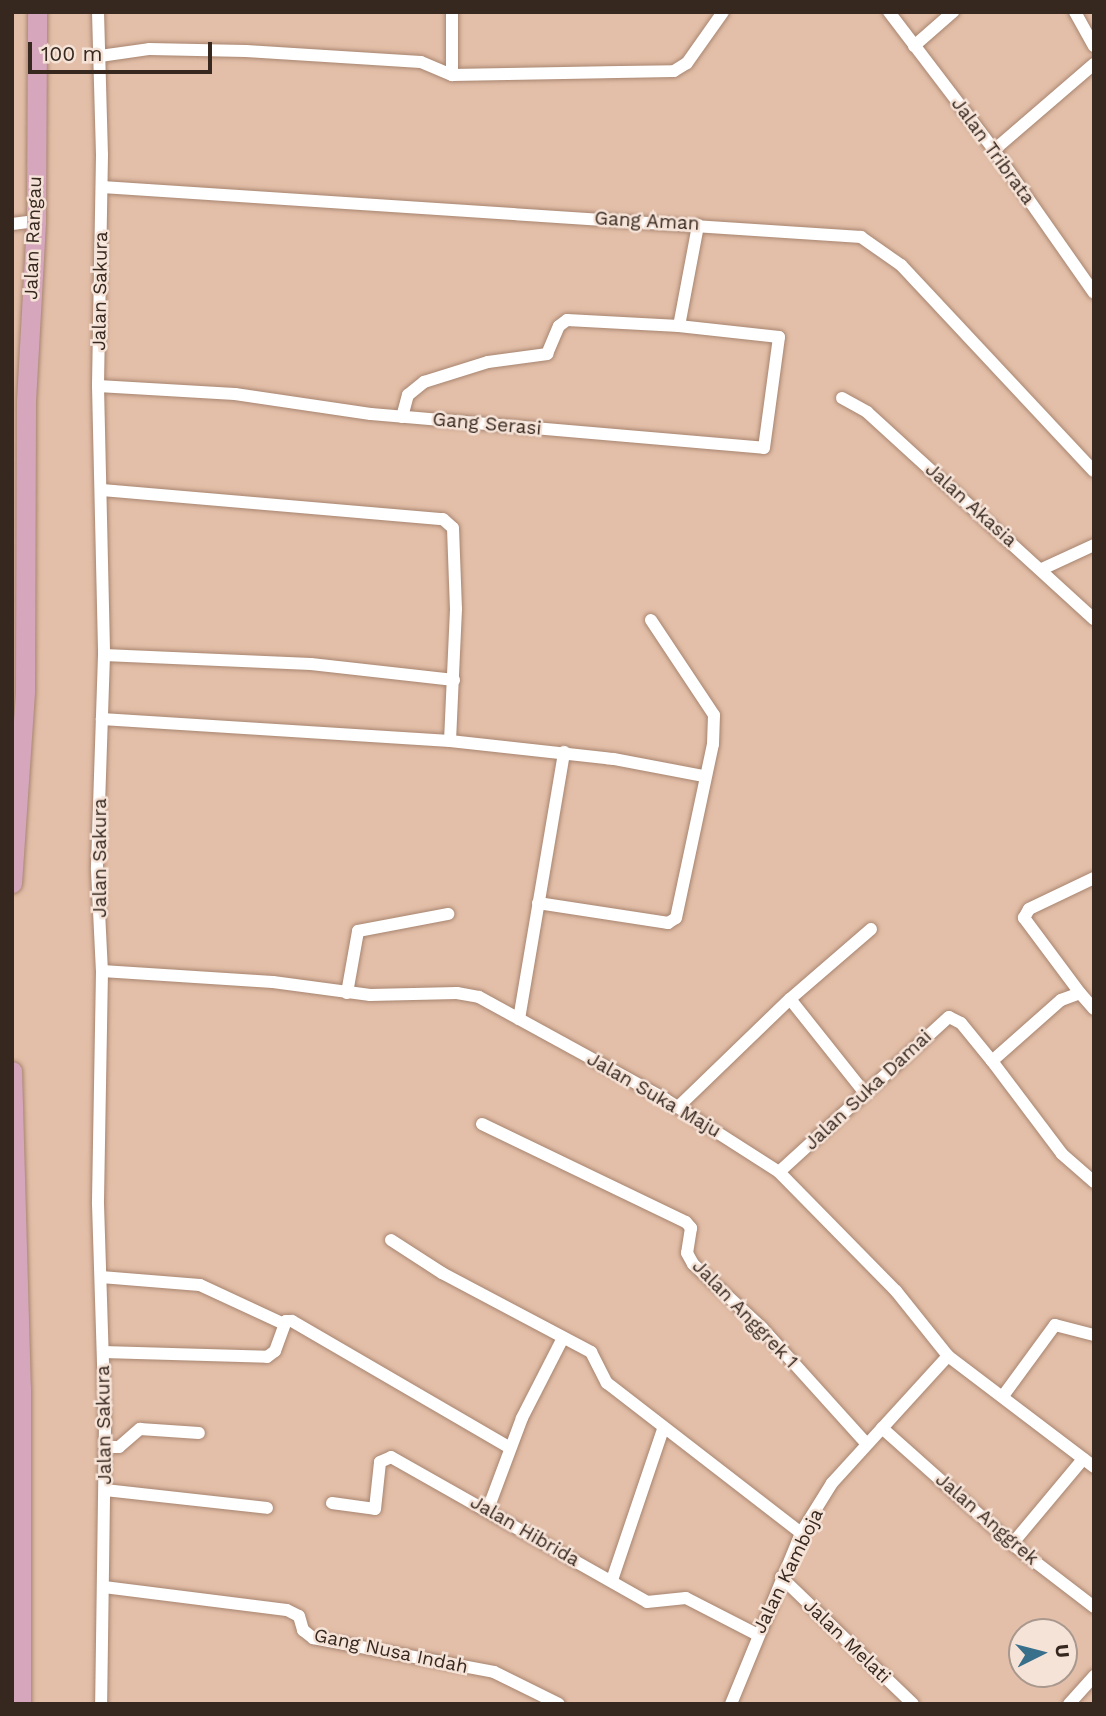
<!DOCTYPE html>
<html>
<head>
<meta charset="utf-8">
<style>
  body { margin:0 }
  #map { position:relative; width:1106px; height:1716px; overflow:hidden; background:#e3bea8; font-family:"Work Sans",sans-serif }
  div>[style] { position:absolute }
  .roads { filter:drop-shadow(0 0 2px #a78570) drop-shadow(0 0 2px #a78570) }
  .minor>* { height:12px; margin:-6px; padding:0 6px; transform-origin:6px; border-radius:6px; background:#fff }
  .primary>* { height:19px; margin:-9.5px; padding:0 9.5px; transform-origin:9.5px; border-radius:9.5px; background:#d6a7bc }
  span { translate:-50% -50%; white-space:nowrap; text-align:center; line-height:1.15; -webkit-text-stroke:5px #f6e3d8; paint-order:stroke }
  .street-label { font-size:19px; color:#36281f }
  .frame { position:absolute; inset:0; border:14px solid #36281f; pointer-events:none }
  .north { position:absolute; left:1008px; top:1618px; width:70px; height:70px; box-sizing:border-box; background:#f6e3d8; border:2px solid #a9988e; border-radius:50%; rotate:84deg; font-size:19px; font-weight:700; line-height:28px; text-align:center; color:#36281f }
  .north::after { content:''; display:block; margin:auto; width:24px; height:32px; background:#386f8a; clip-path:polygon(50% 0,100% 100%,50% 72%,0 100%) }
  .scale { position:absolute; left:28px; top:42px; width:184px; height:32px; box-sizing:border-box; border:4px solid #36281f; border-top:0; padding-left:9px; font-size:21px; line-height:24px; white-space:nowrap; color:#36281f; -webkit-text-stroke:5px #f6e3d8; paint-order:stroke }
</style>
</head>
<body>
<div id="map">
  <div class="roads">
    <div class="minor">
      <i style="left:98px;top:12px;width:143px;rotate:88.4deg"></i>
      <i style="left:102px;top:155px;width:231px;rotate:91deg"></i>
      <i style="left:98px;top:386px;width:269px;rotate:88.7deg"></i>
      <i style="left:104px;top:655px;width:215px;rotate:91.9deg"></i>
      <i style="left:97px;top:870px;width:101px;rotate:87.2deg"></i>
      <i style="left:102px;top:971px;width:233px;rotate:91deg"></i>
      <i style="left:98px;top:1204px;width:222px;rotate:88.2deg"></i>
      <i style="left:105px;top:1426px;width:278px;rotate:90.8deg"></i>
      <i style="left:452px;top:12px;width:63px;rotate:90deg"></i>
      <i style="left:889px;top:12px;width:173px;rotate:52.7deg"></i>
      <i style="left:994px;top:150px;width:174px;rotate:55deg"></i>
      <i style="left:1075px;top:12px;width:39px;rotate:61deg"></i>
      <i style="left:914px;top:46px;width:52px;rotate:-41.1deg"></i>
      <i style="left:100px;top:56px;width:49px;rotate:-8.1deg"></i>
      <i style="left:149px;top:49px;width:97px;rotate:1.2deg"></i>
      <i style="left:246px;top:51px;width:175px;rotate:3.6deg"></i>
      <i style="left:421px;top:62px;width:34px;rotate:23deg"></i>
      <i style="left:452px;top:75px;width:222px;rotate:-1deg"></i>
      <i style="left:674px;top:71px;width:15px;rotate:-32deg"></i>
      <i style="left:687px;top:63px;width:62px;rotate:-54.8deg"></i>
      <i style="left:994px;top:150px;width:132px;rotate:-40.7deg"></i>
      <i style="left:102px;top:187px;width:761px;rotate:3.77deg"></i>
      <i style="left:861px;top:237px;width:49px;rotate:35deg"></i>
      <i style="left:901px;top:265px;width:282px;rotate:46.9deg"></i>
      <i style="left:12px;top:224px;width:24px;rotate:-7deg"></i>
      <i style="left:98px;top:386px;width:137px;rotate:3.3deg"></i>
      <i style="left:235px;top:394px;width:137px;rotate:8.4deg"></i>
      <i style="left:371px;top:414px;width:394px;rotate:4.9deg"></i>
      <i style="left:764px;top:448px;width:112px;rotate:-82.3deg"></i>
      <i style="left:779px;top:337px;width:101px;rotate:-173.7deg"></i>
      <i style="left:679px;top:326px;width:103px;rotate:-79.3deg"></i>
      <i style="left:842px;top:398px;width:29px;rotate:29deg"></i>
      <i style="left:867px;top:412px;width:307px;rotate:42.4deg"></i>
      <i style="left:402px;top:417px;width:23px;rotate:-75deg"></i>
      <i style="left:408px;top:395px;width:21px;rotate:-39deg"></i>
      <i style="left:424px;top:382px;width:67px;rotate:-17.4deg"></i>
      <i style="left:488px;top:362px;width:60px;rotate:-7.7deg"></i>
      <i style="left:547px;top:354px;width:30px;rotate:-67deg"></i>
      <i style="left:559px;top:326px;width:10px;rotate:-37deg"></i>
      <i style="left:567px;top:320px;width:112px;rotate:3.1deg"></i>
      <i style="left:102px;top:490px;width:342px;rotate:4.9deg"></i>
      <i style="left:443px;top:519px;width:13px;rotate:42deg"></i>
      <i style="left:453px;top:528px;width:81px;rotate:87.9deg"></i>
      <i style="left:456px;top:609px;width:132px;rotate:92.6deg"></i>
      <i style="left:450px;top:741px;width:349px;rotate:-176.4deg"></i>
      <i style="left:1042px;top:569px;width:57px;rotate:-24.8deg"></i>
      <i style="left:104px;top:655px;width:207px;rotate:2.5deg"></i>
      <i style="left:311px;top:664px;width:144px;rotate:6.4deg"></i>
      <i style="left:450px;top:741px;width:165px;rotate:6.3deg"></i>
      <i style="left:614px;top:759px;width:91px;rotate:10.8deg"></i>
      <i style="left:538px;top:903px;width:132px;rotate:8.7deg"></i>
      <i style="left:668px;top:923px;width:9px;rotate:-32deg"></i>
      <i style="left:676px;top:918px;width:178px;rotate:-78deg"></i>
      <i style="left:713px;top:744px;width:29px;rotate:-88deg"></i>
      <i style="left:714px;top:715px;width:114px;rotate:-123.6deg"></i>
      <i style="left:102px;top:971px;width:171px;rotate:3.7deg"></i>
      <i style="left:273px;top:982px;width:98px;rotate:7.6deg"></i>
      <i style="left:370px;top:995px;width:87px;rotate:-1.3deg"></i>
      <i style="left:457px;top:993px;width:22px;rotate:10deg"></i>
      <i style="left:479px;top:997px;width:212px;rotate:28.7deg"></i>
      <i style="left:665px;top:1099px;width:135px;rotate:32.6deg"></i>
      <i style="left:779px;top:1172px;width:167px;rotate:45.5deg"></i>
      <i style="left:896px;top:1291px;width:83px;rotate:51.3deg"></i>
      <i style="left:948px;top:1356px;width:183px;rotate:37.2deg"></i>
      <i style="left:347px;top:993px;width:63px;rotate:-79.9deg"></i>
      <i style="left:358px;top:931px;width:92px;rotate:-10.7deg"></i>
      <i style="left:1080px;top:993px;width:94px;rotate:-126.7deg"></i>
      <i style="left:1024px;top:918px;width:10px;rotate:-61deg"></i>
      <i style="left:1029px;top:909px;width:72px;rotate:-25.5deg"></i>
      <i style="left:790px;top:999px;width:119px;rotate:51.5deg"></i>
      <i style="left:519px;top:1019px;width:271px;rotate:-80.4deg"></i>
      <i style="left:992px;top:1061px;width:92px;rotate:-41.5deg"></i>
      <i style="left:1061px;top:1000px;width:20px;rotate:-20deg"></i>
      <i style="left:1080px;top:993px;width:21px;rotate:49deg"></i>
      <i style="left:678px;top:1107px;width:156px;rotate:-44deg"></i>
      <i style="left:790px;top:999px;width:107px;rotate:-40.8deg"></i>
      <i style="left:482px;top:1124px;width:226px;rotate:25.7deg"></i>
      <i style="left:686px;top:1222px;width:8px;rotate:50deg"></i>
      <i style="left:691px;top:1228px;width:25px;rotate:99deg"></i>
      <i style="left:687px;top:1253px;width:13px;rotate:61deg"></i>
      <i style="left:693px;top:1264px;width:94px;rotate:42.8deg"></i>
      <i style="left:762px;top:1328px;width:155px;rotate:47.9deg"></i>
      <i style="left:779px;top:1172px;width:230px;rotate:-42.4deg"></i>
      <i style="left:949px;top:1017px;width:13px;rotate:27deg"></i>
      <i style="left:961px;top:1023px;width:49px;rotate:50.8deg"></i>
      <i style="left:992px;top:1061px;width:116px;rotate:53deg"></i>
      <i style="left:1062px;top:1154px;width:43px;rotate:41.2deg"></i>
      <i style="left:391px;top:1240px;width:61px;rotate:32.9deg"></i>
      <i style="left:442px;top:1273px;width:169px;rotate:27.9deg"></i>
      <i style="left:591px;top:1352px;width:35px;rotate:63deg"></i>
      <i style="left:607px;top:1383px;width:245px;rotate:37.7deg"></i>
      <i style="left:101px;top:1277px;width:99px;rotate:4.6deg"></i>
      <i style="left:200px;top:1285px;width:93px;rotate:24.9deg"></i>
      <i style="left:103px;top:1352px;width:164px;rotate:1.7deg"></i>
      <i style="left:267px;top:1357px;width:10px;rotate:-37deg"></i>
      <i style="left:275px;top:1351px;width:32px;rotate:-70deg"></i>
      <i style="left:286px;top:1321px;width:6px"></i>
      <i style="left:292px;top:1321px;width:252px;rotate:30.2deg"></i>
      <i style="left:1003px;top:1396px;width:88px;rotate:-53.8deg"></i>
      <i style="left:1055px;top:1325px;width:40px;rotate:14.4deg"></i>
      <i style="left:882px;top:1428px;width:174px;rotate:41.7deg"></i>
      <i style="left:1012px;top:1544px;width:103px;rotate:37.5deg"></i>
      <i style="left:105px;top:1447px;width:14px"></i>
      <i style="left:119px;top:1447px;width:28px;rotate:-41deg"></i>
      <i style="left:140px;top:1429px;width:59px;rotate:3.9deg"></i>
      <i style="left:105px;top:1490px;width:163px;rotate:6.3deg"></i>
      <i style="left:332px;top:1503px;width:43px;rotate:7.9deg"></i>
      <i style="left:375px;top:1509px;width:47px;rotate:-83.9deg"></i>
      <i style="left:380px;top:1462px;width:12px;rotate:-24deg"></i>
      <i style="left:391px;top:1457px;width:294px;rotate:29.5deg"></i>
      <i style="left:647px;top:1602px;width:39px;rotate:-6deg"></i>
      <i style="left:686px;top:1598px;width:79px;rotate:27.2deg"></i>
      <i style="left:488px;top:1509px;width:97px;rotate:-69.5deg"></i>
      <i style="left:522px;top:1418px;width:90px;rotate:-62.9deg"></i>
      <i style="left:1012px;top:1544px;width:111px;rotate:-50.1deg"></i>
      <i style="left:781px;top:1577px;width:183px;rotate:43.9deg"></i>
      <i style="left:612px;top:1580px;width:159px;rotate:-71.3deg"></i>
      <i style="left:104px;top:1587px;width:184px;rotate:7.2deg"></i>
      <i style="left:287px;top:1610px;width:13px;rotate:27deg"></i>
      <i style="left:299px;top:1616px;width:15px;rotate:74deg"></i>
      <i style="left:303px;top:1630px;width:13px;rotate:39deg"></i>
      <i style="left:313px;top:1638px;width:184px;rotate:10.6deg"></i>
      <i style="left:494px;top:1672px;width:72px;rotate:26.2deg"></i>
      <i style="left:731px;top:1704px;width:185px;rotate:-67.7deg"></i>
      <i style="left:801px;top:1533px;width:59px;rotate:-58.2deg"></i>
      <i style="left:832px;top:1483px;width:172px;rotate:-47.6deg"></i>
      <i style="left:1069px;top:1704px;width:38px;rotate:-48deg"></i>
    </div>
    <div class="primary">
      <i style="left:12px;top:883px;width:193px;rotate:-86.1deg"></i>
      <i style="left:25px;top:690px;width:289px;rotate:-89.8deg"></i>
      <i style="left:26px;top:401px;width:180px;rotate:-86.8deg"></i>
      <i style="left:36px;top:221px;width:209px;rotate:-89.7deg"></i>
      <i style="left:12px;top:1071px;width:317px;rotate:88.4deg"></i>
      <i style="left:21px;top:1388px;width:316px;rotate:90deg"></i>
    </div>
  </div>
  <div class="street-label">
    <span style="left:993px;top:151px;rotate:54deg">Jalan Tribrata</span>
    <span style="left:647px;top:221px;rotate:3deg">Gang Aman</span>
    <span style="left:33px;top:238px;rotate:-88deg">Jalan Rangau</span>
    <span style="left:100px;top:291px;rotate:-89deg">Jalan Sakura</span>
    <span style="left:487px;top:424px;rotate:5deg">Gang Serasi</span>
    <span style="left:971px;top:505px;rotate:42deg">Jalan Akasia</span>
    <span style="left:100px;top:858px;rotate:-90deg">Jalan Sakura</span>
    <span style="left:868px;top:1090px;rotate:-43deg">Jalan Suka Damai</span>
    <span style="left:654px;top:1095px;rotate:30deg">Jalan Suka Maju</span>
    <span style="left:745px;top:1314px;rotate:46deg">Jalan Anggrek 1</span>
    <span style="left:104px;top:1425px;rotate:-91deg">Jalan Sakura</span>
    <span style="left:987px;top:1519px;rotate:41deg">Jalan Anggrek</span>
    <span style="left:525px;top:1531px;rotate:30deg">Jalan Hibrida</span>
    <span style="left:788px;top:1571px;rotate:-64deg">Jalan Kamboja</span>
    <span style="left:847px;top:1641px;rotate:44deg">Jalan Melati</span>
    <span style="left:391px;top:1651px;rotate:12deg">Gang Nusa Indah</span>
  </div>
  <div class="frame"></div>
  <div class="north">U</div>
  <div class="scale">100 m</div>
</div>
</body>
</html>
